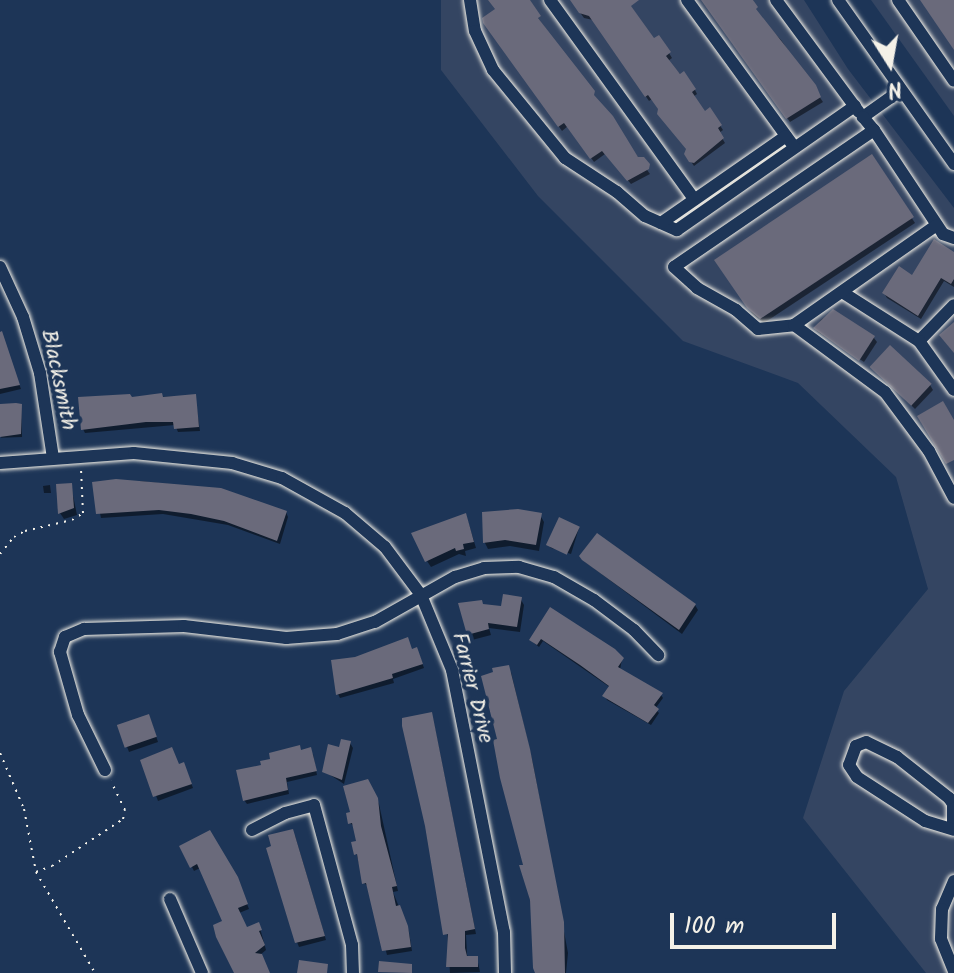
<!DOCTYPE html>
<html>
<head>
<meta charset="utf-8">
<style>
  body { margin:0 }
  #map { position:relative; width:954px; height:973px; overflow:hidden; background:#1d3557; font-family:Kalam,sans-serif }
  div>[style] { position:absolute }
  .built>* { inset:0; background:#344562 }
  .shadow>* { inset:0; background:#0007; transform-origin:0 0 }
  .building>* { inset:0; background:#6a6a7b; transform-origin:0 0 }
  .path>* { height:2px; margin-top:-1px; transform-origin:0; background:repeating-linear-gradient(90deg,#f4f1e8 0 2px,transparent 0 8px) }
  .roads { filter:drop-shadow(0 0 2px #f4f1e8) drop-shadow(0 0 2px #f4f1e8) }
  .minor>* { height:12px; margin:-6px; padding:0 6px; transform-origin:6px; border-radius:6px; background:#1d3557 }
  span { translate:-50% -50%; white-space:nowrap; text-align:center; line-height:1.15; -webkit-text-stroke:8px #1d3557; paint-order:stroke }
  .street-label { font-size:22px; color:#f4f1e8 }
  .north { position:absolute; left:850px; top:24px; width:80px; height:80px; -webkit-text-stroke:6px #1d3557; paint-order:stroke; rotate:169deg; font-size:22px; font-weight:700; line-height:32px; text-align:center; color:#f4f1e8 }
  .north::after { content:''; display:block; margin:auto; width:28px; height:36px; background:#f4f1e8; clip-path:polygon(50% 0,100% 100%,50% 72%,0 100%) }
  .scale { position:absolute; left:670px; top:913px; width:166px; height:36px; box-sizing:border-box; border:4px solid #f4f1e8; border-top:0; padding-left:10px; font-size:24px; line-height:28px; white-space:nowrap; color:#f4f1e8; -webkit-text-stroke:6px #1d3557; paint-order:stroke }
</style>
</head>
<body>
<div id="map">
  <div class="built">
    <i style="clip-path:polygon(441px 0,804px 0,848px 69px,954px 208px,954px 973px,926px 973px,803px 818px,844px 691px,928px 589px,896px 477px,798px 383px,683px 341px,538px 196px,441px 70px)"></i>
    <i style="clip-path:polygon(871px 0,954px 0,954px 116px)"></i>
  </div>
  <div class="shadow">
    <i style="clip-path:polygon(490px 0,525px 0,650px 174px,631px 184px,605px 154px,594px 162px,568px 126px,562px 131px,488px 28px,497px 10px)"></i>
    <i style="clip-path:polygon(571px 0,624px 0,653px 41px,658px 38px,669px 53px,672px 58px,668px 61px,695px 90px,697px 94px,693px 97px,705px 114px,710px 110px,723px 130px,719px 133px,725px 143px,694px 166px,686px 154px,688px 150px,652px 99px,649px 101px,593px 20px,584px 18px)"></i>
    <i style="clip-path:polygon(703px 0,753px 0,757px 14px,781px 40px,823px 102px,790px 122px)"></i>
    <i style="clip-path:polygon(872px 157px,915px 223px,764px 323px,752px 313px,719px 265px)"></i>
    <i style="clip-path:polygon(954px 254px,954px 287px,944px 281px,921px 319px,887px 298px,884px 293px)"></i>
    <i style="clip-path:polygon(833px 311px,874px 338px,877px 342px,864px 362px,818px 332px,815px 328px,821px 320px)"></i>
    <i style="clip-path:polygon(0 332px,21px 389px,0 394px)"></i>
    <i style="clip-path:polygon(872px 367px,930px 385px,933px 390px,915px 409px)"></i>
    <i style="clip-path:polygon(195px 396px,200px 431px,178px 432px,175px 425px,85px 433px,83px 429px,80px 399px)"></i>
    <i style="left:21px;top:406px;width:31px;height:21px;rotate:88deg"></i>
    <i style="clip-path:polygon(140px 481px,221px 490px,286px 512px,288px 517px,280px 544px,228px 525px,163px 514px,101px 518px,94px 484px)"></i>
    <i style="clip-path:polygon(50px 485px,51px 493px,44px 493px,43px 486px)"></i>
    <i style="clip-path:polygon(71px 485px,77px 515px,64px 519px,60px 513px)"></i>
    <i style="clip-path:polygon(484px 514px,540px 515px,544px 522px,539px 551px,510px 546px,488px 549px,485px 543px)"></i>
    <i style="clip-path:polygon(466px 515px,476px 548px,465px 551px,466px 556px,459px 554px,431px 567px,427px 561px)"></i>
    <i style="clip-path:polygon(579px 528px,571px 554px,551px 548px,549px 545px)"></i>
    <i style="clip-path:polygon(584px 561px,695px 605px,698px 610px,682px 634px)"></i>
    <i style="clip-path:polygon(520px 598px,524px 605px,520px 632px,489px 628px,491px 635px,472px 640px,469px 634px,483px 606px,503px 609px)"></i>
    <i style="clip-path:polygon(551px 610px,622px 659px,620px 670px,661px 695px,663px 698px,655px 709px,659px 713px,651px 725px,607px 700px,605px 696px,611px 688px,543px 641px,539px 647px,534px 643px,532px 640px)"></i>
    <i style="clip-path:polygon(412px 651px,419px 654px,424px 668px,393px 679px,394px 683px,340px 698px,338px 694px)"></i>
    <i style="clip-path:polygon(511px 672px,533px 764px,568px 953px,566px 973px,536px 973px,535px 925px,499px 741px)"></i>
    <i style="clip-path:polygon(433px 719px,476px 934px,466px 935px,467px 954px,468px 958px,477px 958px,480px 972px,450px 973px)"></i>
    <i style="clip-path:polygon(151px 721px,158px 742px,129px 752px,119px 726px)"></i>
    <i style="clip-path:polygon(350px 743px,353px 748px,344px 784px,324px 771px,341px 749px)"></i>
    <i style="clip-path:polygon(302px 752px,313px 754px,317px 775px,287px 782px,289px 794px,247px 804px,244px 800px,264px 767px)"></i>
    <i style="clip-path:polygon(143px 761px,186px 769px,193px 788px,158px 801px)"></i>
    <i style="clip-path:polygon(367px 782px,379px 804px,398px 891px,393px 892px,409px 932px,412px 951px,387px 955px,369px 887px,364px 883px,354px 844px,358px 843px,355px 827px,350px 823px)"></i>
    <i style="clip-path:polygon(295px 836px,326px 940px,299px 947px,297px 942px)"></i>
    <i style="clip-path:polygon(181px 846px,239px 883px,249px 909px,239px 913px,247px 929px,260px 928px,266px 950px,260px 955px,269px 973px,238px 973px,225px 922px,200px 868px,194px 871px)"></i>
  </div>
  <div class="building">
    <i style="clip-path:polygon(488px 0,530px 0,541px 16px,538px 18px,595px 91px,594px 95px,613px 116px,638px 157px,644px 157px,650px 164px,649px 169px,627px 181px,602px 151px,590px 159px,564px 123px,558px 127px,483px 23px,482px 18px,495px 9px)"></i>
    <i style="clip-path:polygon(570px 0,639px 0,631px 6px,654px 38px,659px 35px,671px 52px,666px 56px,680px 74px,684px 71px,696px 89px,692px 92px,705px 111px,710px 107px,722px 125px,718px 128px,724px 138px,694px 163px,689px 162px,684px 154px,686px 149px,657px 114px,658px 109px,648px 95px,645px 97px,589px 16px,579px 13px)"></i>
    <i style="clip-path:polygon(701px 0,753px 0,758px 7px,756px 9px,816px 85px,821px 97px,786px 119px)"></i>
    <i style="clip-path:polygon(920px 0,954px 0,954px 50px)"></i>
    <i style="clip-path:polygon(872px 154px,914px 217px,760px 319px,747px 308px,714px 260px)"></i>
    <i style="clip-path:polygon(934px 239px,954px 252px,954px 279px,951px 284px,941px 278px,918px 316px,882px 293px,899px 266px,912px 275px)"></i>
    <i style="clip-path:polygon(833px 309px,875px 336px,859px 361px,813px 328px)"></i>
    <i style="clip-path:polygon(954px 322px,954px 353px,939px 335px)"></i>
    <i style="clip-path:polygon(2px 331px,20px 385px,0 389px,0 332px)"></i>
    <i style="left:890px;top:345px;width:57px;height:30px;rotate:43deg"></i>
    <i style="clip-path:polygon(162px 393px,163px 397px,196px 394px,199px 427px,174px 429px,173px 422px,146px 422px,81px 430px,78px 397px,130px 394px,132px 397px)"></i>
    <i style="clip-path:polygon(943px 401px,954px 420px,954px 460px,946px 464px,917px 416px)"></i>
    <i style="clip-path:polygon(16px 403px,22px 404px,21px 434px,0 437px,0 404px)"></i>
    <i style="clip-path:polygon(116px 479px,221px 488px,287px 511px,277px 541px,224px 521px,191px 514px,159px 510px,96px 514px,92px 482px)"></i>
    <i style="clip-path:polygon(72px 483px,74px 508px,58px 514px,56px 484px)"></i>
    <i style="clip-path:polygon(518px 509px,542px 513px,536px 545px,505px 540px,483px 543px,482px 512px)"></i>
    <i style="clip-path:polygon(466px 513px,474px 542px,463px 544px,464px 549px,456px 551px,455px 548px,425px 562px,411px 533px)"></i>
    <i style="left:559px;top:517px;width:23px;height:31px;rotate:25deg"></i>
    <i style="clip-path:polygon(597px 533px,696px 604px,679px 630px,582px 560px,579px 556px)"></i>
    <i style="clip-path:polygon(503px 594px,522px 597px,517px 627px,488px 623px,489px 629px,467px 635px,458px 603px,482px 600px,483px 604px,501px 606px)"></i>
    <i style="clip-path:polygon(550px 607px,615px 649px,624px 658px,618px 667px,663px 693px,654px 705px,659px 709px,648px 723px,602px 696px,609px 686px,580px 665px,541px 639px,537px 645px,529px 640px)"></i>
    <i style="clip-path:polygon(408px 637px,412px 649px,417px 647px,423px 664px,392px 674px,393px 678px,336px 695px,331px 660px,355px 657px)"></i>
    <i style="clip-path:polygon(509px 665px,530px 749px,564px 922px,565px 973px,535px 973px,533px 968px,530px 900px,519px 865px,523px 865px,500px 778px,493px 740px,497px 739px,481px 676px,493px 672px,492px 668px)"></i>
    <i style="clip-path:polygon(432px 712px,475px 929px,465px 931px,465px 948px,467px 956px,478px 956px,478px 967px,446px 967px,448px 934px,443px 935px,425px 826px,402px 726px,402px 718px)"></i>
    <i style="left:149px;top:714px;width:24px;height:34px;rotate:71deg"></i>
    <i style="clip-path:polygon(341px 739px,351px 741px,342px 780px,322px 772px,328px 744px,339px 747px)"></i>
    <i style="clip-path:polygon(300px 745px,301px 750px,311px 747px,317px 771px,286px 778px,288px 790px,243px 801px,236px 770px,261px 765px,260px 761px,270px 759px,269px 753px)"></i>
    <i style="clip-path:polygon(172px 747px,179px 764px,184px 762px,192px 784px,153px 797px,140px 760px)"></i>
    <i style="clip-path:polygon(368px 779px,378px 798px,381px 826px,397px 886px,392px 887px,396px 906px,400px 905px,408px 926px,411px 947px,382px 951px,366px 883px,362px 884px,357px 854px,354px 855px,351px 842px,356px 841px,352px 823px,348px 824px,346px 813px,350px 812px,343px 786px)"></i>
    <i style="clip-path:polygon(293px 829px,325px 936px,295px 943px,266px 848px,271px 846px,268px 835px)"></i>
    <i style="clip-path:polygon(210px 830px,238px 877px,248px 904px,238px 908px,247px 927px,259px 922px,262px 930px,259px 931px,265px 945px,255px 953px,262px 954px,270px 973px,234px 973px,216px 937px,213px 925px,222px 921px,197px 864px,190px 868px,179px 846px)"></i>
    <i style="clip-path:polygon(299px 960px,328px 964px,327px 973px,297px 973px)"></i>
    <i style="clip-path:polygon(379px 961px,412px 964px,412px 973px,378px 972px)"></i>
  </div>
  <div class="path">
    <i style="left:0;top:554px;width:22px;rotate:-51deg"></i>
    <i style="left:14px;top:537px;width:13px;rotate:-29deg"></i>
    <i style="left:25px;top:531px;width:48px;rotate:-13.2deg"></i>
    <i style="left:72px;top:520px;width:13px;rotate:-32deg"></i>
    <i style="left:83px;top:513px;width:44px;rotate:-92.6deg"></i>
    <i style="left:0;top:753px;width:61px;rotate:66.8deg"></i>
    <i style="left:24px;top:809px;width:64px;rotate:79.2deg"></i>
    <i style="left:36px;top:872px;width:117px;rotate:59.7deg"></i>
    <i style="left:36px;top:872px;width:17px;rotate:-21deg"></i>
    <i style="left:52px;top:866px;width:85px;rotate:-33.5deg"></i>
    <i style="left:123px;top:819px;width:9px;rotate:-77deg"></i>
    <i style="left:125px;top:810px;width:32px;rotate:-116deg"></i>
  </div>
  <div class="roads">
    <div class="minor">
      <i style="left:470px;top:0;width:31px;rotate:81deg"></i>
      <i style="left:475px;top:31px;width:43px;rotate:65.2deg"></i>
      <i style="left:493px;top:70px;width:114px;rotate:50.7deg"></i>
      <i style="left:565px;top:158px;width:62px;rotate:33.2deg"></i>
      <i style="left:617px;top:192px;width:37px;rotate:41deg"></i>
      <i style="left:645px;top:216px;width:35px;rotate:24deg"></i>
      <i style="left:677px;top:230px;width:217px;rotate:-34.9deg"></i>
      <i style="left:550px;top:0;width:246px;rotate:54.1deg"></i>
      <i style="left:687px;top:0;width:182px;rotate:53.9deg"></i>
      <i style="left:776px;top:0;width:139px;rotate:53.5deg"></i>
      <i style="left:838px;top:0;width:201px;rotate:54.7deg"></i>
      <i style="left:898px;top:0;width:98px;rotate:55.3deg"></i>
      <i style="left:901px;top:90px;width:47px;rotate:144.6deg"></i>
      <i style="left:863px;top:117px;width:17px;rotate:50deg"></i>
      <i style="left:874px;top:130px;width:242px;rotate:145.6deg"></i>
      <i style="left:674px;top:267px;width:31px;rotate:42deg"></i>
      <i style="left:697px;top:288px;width:45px;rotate:29.4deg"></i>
      <i style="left:736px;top:310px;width:29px;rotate:41deg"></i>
      <i style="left:758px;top:329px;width:36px;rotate:-6deg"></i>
      <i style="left:794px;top:325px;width:113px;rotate:36.4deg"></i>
      <i style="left:885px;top:392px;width:74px;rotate:53.3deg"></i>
      <i style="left:929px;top:451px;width:53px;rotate:62deg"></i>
      <i style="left:874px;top:130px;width:125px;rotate:56.4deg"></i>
      <i style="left:943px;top:234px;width:12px;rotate:20deg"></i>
      <i style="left:661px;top:223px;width:152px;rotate:-34.8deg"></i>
      <i style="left:0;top:267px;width:55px;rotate:65.3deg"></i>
      <i style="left:23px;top:317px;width:59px;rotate:73.1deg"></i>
      <i style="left:40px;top:373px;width:86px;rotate:81.3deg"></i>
      <i style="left:842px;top:292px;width:91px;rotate:32.5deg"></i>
      <i style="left:919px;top:341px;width:50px;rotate:-45.8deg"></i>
      <i style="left:794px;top:325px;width:174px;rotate:-35deg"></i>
      <i style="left:919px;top:341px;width:60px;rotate:54.5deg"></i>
      <i style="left:0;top:463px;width:134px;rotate:-4.3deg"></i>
      <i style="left:134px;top:453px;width:99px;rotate:5.8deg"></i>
      <i style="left:232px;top:463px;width:52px;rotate:16.7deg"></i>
      <i style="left:282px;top:478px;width:72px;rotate:29.1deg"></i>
      <i style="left:345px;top:513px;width:52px;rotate:40.4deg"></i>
      <i style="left:385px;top:547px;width:60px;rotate:53.1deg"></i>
      <i style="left:421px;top:595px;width:81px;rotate:67.5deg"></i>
      <i style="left:452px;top:670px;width:267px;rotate:78.8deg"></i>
      <i style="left:504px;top:932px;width:41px;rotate:88.6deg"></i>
      <i style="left:105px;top:770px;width:61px;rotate:-116.1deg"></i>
      <i style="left:78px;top:715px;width:66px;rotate:-105.9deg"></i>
      <i style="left:60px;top:652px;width:16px;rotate:-72deg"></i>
      <i style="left:65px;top:637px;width:21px;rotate:-23deg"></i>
      <i style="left:84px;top:629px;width:100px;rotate:-1.7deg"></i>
      <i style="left:184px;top:626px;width:103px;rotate:6.7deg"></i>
      <i style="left:286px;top:638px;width:51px;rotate:-4.5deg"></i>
      <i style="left:337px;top:634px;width:40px;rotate:-18deg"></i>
      <i style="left:375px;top:622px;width:92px;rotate:-29.4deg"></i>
      <i style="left:455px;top:577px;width:30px;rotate:-17deg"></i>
      <i style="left:484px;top:568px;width:35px;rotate:-2deg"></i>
      <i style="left:519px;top:567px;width:36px;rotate:16deg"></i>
      <i style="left:554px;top:577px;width:46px;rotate:29.9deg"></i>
      <i style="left:594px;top:600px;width:50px;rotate:36.9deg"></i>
      <i style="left:634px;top:630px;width:35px;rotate:46deg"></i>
      <i style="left:953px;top:829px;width:25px;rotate:-90deg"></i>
      <i style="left:953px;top:804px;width:7px;rotate:-124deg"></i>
      <i style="left:949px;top:798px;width:66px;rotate:-141.7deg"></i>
      <i style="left:897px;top:757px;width:34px;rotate:-154deg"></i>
      <i style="left:866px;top:742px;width:11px;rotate:158deg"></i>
      <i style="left:856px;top:746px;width:20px;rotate:110deg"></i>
      <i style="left:849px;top:765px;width:14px;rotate:56deg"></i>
      <i style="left:857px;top:777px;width:81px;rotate:32.9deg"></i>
      <i style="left:925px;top:821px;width:30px;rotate:17deg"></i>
      <i style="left:252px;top:830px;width:37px;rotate:-27deg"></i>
      <i style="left:285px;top:813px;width:30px;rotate:-15deg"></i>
      <i style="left:314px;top:805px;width:145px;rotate:74.8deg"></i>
      <i style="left:352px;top:945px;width:28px;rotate:88deg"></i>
      <i style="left:954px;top:881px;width:30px;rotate:113deg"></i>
      <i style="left:942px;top:909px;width:30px;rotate:92deg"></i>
      <i style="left:941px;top:939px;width:35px;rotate:68deg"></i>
      <i style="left:170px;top:899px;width:81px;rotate:66.6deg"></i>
    </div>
  </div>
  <div class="street-label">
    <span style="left:58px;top:380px;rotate:78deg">Blacksmith</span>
    <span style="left:472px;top:688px;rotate:76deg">Farrier Drive</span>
  </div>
  <div class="north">N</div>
  <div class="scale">100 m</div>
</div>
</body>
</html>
